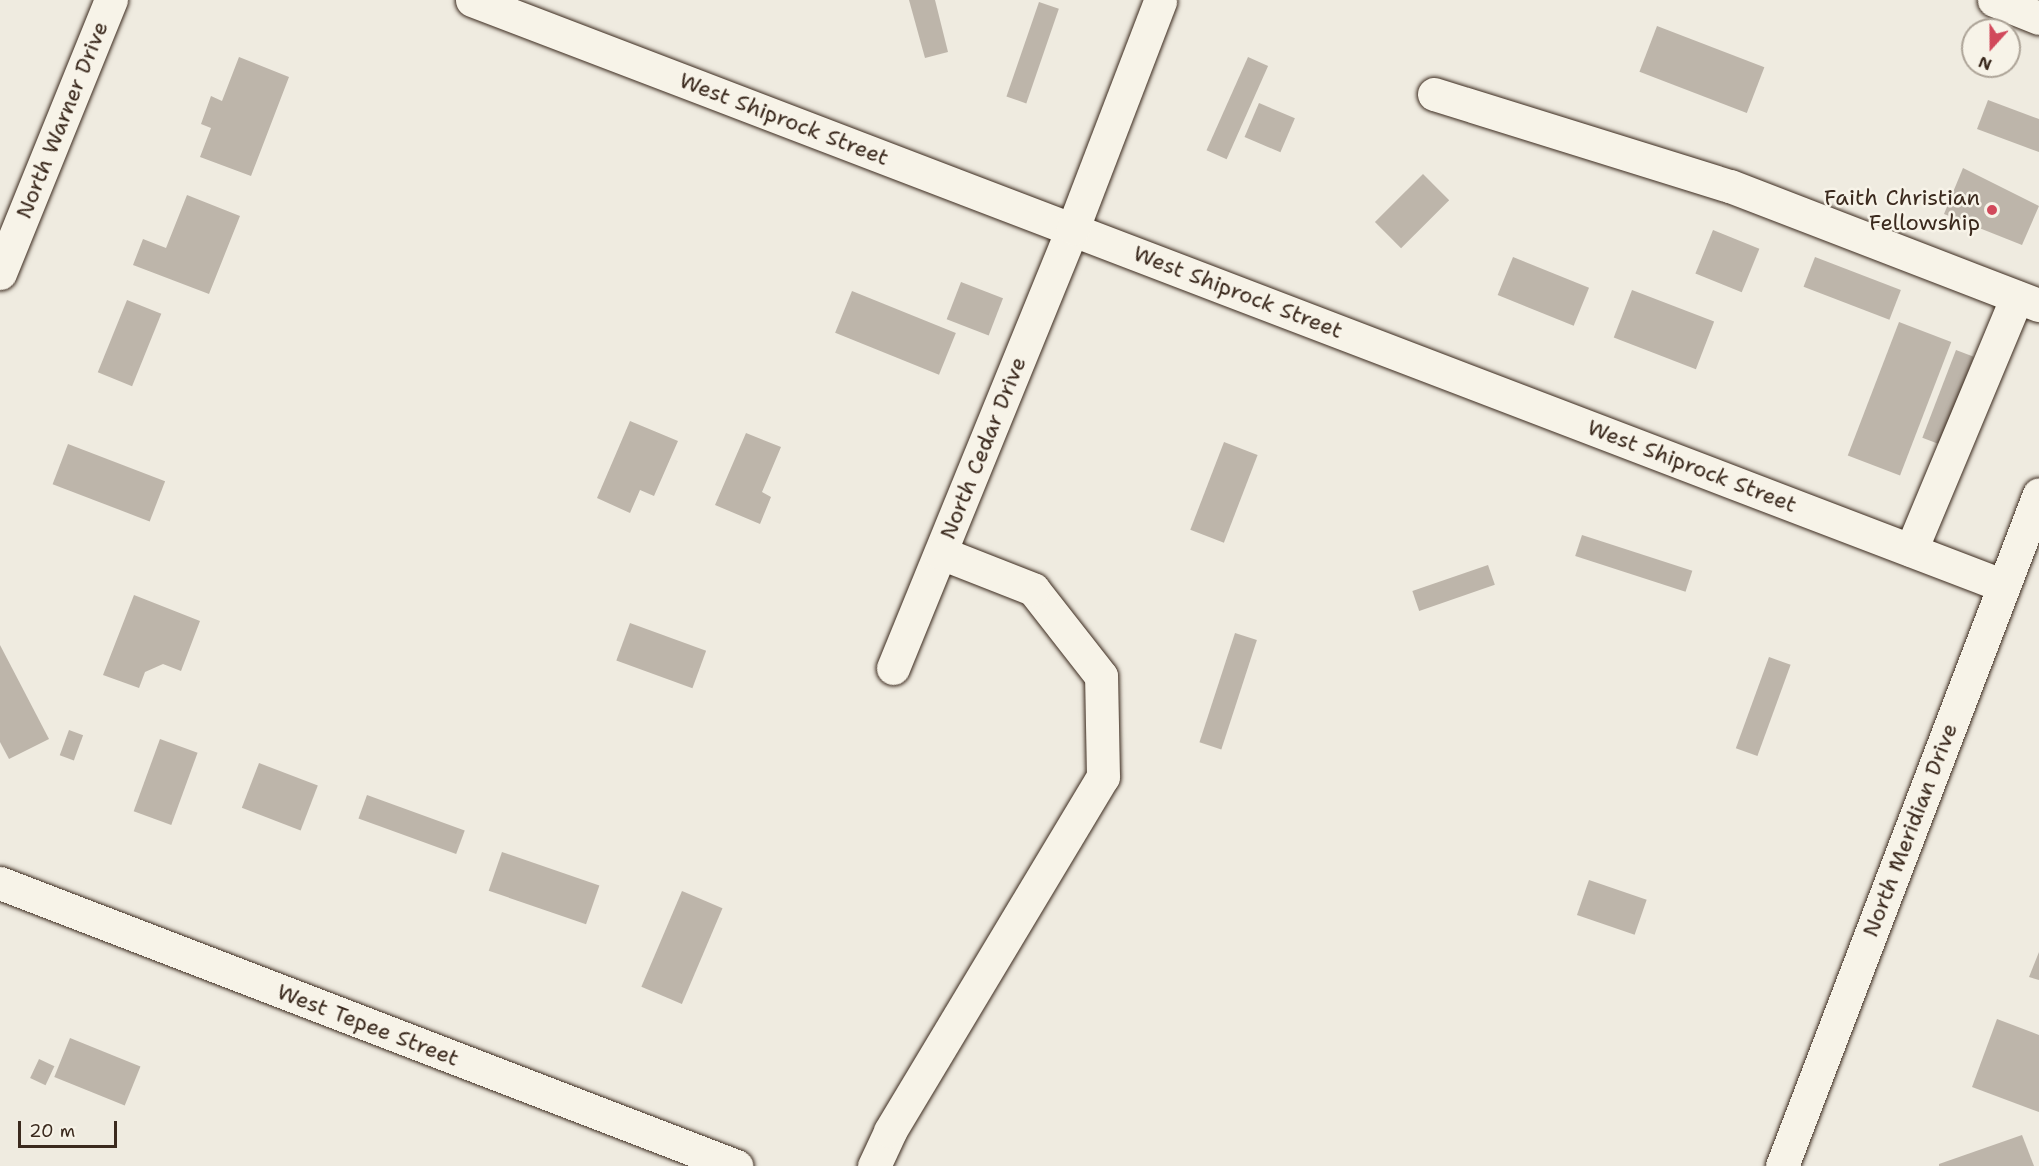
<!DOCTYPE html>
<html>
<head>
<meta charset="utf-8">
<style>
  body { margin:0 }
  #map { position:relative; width:2039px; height:1166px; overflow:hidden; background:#efebe0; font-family:"Shantell Sans",sans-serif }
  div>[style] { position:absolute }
  .building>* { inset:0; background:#bdb5aa; transform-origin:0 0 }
  .roads { filter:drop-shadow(0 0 2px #3b2a1e) drop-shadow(0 0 2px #3b2a1e) }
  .minor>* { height:33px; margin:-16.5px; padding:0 16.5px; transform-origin:16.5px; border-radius:16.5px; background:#f7f3e8 }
  .dots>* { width:16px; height:16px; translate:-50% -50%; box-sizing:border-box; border:3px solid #f7f3e8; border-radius:50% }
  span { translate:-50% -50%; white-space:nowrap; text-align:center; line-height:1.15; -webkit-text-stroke:5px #f7f3e8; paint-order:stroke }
  .street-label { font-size:22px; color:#3b2a1e }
  .poi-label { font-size:22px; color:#3b2a1e }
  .right { translate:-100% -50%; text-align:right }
  .north { position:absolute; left:1961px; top:18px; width:60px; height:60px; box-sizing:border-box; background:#f7f3e8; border:2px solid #aca397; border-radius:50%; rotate:201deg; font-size:16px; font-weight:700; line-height:24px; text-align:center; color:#3b2a1e }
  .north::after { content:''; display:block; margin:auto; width:21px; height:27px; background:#d1495b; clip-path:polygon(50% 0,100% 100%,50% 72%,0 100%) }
  .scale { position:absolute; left:18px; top:1121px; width:99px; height:27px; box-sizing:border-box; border:3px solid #3b2a1e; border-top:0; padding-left:8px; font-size:18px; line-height:21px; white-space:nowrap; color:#3b2a1e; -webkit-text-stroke:4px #f7f3e8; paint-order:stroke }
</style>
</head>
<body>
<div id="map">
  <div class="building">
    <i style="clip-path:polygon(909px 0,935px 0,948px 52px,925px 58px)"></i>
    <i style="left:1039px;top:2px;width:21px;height:100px;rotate:19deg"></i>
    <i style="left:1657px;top:26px;width:115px;height:49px;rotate:21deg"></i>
    <i style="clip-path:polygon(239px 57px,289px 77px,251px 176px,200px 157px,211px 128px,201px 124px,211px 96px,222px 101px)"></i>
    <i style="left:1248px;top:57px;width:22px;height:102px;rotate:24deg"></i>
    <i style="clip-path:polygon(1988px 100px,2039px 119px,2039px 152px,1977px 129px)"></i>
    <i style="left:1259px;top:103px;width:39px;height:37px;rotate:23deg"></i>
    <i style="clip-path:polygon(1963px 168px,2039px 206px,2022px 245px,1944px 214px)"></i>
    <i style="left:1423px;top:174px;width:37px;height:68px;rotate:45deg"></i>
    <i style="clip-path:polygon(187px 195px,240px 216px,209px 294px,133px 265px,143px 239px,166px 248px)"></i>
    <i style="left:1713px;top:230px;width:50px;height:47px;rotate:22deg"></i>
    <i style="left:1513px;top:257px;width:82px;height:41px;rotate:22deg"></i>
    <i style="left:1815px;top:257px;width:92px;height:32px;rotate:21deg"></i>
    <i style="left:961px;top:282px;width:45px;height:40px;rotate:21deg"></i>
    <i style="left:1632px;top:290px;width:88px;height:51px;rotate:21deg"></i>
    <i style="left:852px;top:291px;width:112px;height:45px;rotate:22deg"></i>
    <i style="left:127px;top:300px;width:37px;height:78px;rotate:22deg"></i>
    <i style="left:1899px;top:322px;width:56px;height:143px;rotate:21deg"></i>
    <i style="left:1956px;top:350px;width:19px;height:94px;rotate:21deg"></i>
    <i style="clip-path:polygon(630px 421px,678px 441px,654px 496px,640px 490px,630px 513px,597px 498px)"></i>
    <i style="clip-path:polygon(746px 433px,781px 447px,762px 492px,771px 497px,760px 524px,715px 505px)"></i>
    <i style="left:1224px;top:442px;width:36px;height:94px;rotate:21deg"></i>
    <i style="left:68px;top:444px;width:104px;height:43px;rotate:21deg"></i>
    <i style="left:1582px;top:535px;width:116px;height:22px;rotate:18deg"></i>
    <i style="left:1488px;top:565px;width:21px;height:80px;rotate:71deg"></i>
    <i style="clip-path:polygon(134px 595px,200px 621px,181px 671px,163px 664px,145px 672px,139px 688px,103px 675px)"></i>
    <i style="left:630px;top:623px;width:81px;height:40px;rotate:20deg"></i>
    <i style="left:1235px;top:633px;width:23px;height:115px;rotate:18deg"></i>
    <i style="clip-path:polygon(0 645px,49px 739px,9px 759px,0 742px)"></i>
    <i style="left:1769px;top:657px;width:23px;height:97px;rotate:20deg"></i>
    <i style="left:69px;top:730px;width:15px;height:27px;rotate:20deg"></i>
    <i style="left:160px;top:739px;width:40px;height:77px;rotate:20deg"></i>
    <i style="left:259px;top:763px;width:63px;height:48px;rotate:21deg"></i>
    <i style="left:367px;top:795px;width:104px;height:25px;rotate:20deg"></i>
    <i style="left:502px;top:852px;width:103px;height:41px;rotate:19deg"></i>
    <i style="left:1589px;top:880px;width:61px;height:37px;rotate:19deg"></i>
    <i style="left:682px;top:891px;width:44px;height:104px;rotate:23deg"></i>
    <i style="clip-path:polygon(2039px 952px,2039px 980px,2029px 977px)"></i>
    <i style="clip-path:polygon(1997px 1019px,2039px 1035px,2039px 1112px,1972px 1087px)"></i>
    <i style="left:70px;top:1038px;width:76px;height:42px;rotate:22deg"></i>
    <i style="left:39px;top:1059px;width:17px;height:21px;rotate:25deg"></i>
    <i style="clip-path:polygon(2022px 1135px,2034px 1166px,1939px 1166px,1939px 1164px)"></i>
  </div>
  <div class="roads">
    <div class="minor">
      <i style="left:472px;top:0;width:1640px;rotate:20.93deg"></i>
      <i style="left:1994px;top:0;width:48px;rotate:21.8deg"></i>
      <i style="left:1434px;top:94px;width:310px;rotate:17.3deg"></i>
      <i style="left:1730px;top:186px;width:331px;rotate:21.1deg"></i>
      <i style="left:0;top:273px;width:295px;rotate:-67.9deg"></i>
      <i style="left:1911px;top:550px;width:274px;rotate:-67.3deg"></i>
      <i style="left:893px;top:668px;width:475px;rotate:-67.8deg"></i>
      <i style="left:1073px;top:228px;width:243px;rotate:-69deg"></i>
      <i style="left:0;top:883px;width:789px;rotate:21.03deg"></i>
      <i style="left:874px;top:1166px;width:38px;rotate:-65deg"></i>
      <i style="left:890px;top:1131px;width:413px;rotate:-59deg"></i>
      <i style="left:1103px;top:777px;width:101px;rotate:-91.1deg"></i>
      <i style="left:1101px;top:676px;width:110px;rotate:-128deg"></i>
      <i style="left:1033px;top:589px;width:99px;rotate:-158.6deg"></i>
      <i style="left:1782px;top:1166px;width:719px;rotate:-69.07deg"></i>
    </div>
  </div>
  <div class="dots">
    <i style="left:1992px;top:210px;background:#d1495b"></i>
  </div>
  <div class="street-label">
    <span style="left:784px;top:119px;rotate:21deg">West Shiprock Street</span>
    <span style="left:62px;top:120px;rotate:-68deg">North Warner Drive</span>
    <span style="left:1238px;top:292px;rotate:21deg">West Shiprock Street</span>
    <span style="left:983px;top:448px;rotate:-68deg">North Cedar Drive</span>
    <span style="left:1692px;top:466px;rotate:21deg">West Shiprock Street</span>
    <span style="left:1910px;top:830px;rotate:-69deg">North Meridian Drive</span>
    <span style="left:368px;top:1025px;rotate:21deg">West Tepee Street</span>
  </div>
  <div class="poi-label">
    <span class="right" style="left:1980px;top:210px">Faith Christian<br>Fellowship</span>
  </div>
  <div class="north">N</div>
  <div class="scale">20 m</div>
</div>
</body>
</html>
